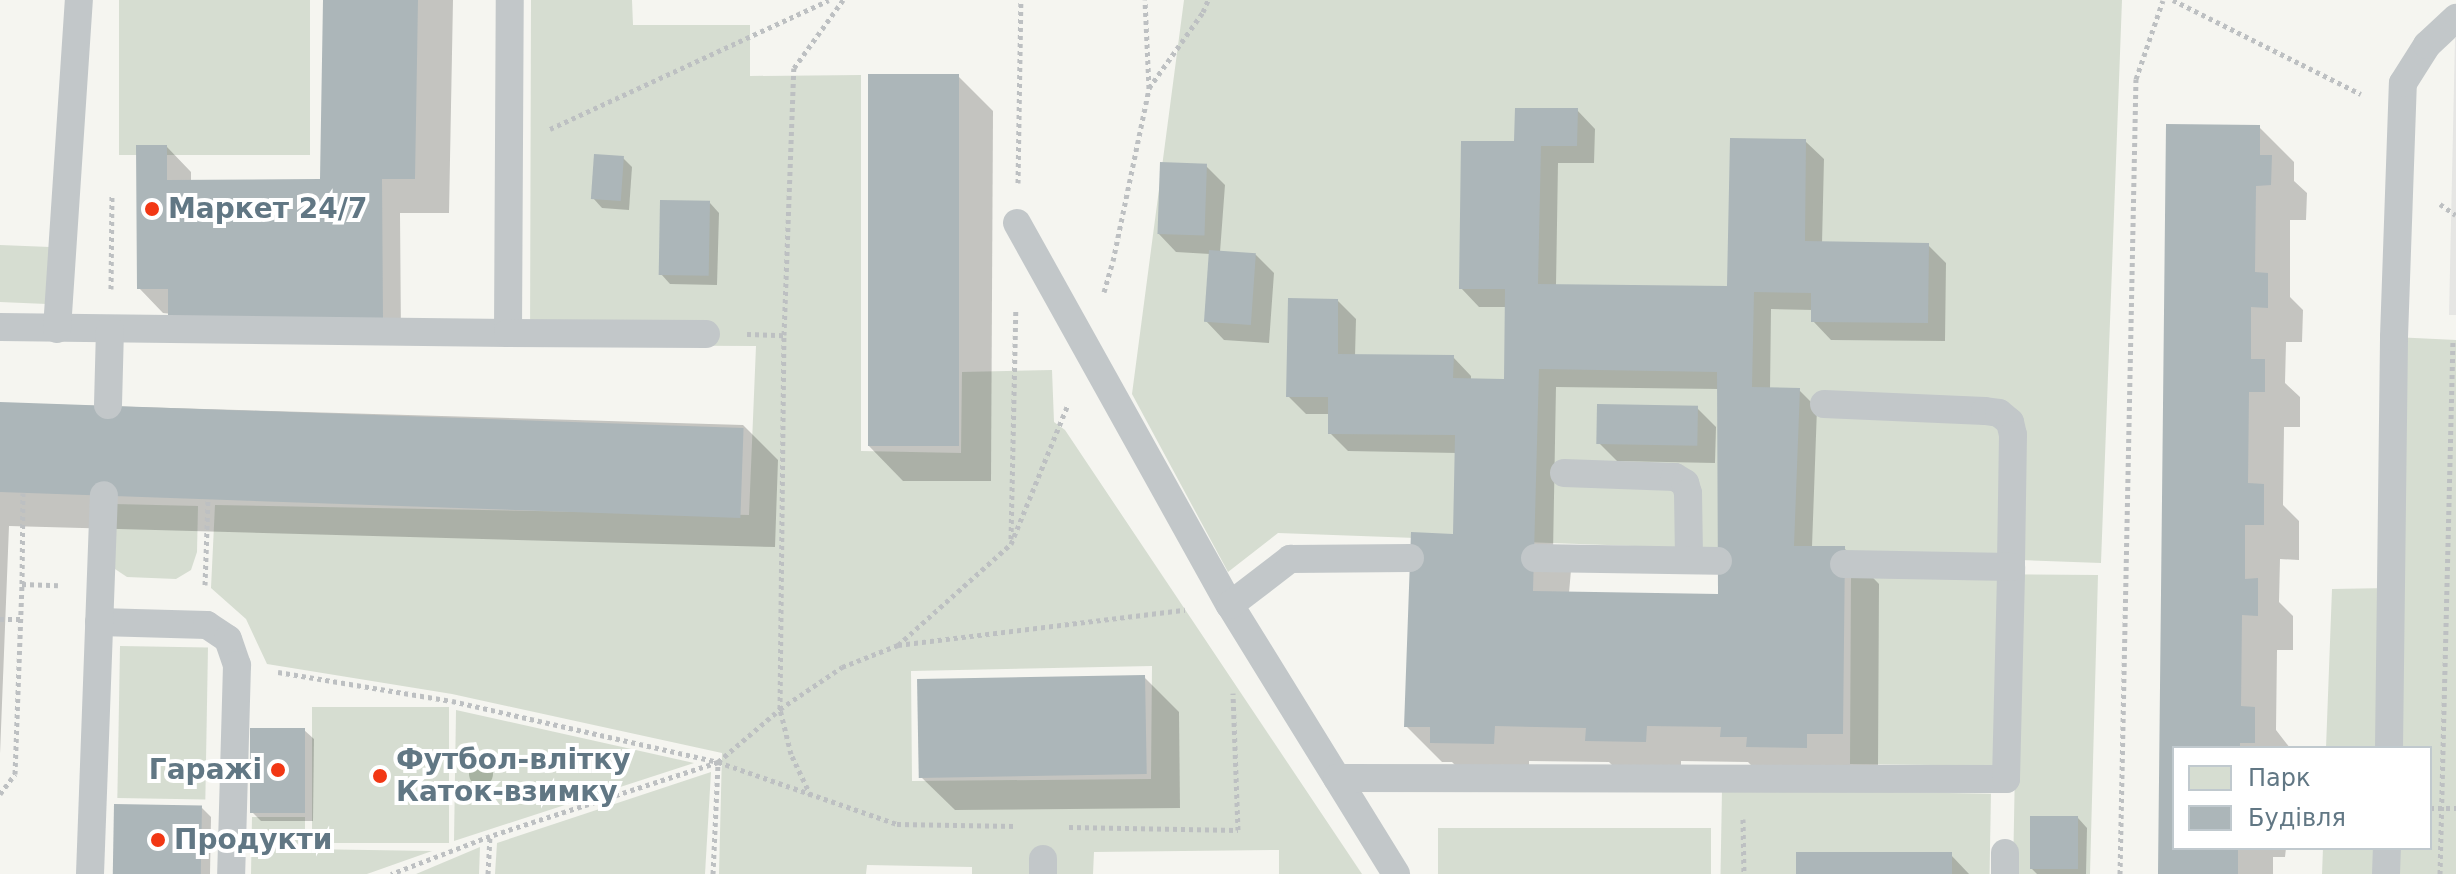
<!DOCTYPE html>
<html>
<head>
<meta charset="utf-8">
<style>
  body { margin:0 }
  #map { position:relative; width:2456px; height:874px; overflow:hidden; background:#f5f5f0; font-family:"DejaVu Sans",sans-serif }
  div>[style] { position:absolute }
  .built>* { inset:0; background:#e6e6e4 }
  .green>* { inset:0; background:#d6ddd1; transform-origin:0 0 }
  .shadow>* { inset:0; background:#0003 }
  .building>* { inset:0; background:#acb6b9; transform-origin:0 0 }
  .path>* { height:5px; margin-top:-2.5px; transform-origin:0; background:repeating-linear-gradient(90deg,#bdc0c2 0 4px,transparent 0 8px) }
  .service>* { height:28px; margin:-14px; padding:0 14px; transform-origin:14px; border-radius:14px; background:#c2c7c9 }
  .trees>* { width:24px; height:24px; margin:-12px; border-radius:50%; background:#a7b2a1 }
  .dots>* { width:22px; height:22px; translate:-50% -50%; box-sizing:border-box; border:4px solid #fff; border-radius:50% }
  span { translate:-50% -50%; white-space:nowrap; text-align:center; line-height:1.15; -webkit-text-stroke:8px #fff; paint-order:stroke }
  .poi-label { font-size:28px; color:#617784; font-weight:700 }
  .left { translate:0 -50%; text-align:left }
  .right { translate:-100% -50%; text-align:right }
  .legend { position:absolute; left:2172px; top:746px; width:260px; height:104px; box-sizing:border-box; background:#fff; border:2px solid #c0c9ce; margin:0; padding:10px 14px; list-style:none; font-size:24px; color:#617784 }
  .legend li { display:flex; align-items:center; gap:16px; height:40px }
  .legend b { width:40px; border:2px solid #c0c9ce }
</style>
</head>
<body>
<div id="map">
  <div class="built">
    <i style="clip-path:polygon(2455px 38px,2456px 38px,2456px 315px,2449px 315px)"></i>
  </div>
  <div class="green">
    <i style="left:119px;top:0;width:191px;height:155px"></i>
    <i style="clip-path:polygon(evenodd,531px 0,632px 0,633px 25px,750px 25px,750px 76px,861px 75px,861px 451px,961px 453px,962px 372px,1052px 370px,1054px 422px,1065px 430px,1362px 874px,1279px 874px,1279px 850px,1094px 852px,1093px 874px,972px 874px,972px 867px,867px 865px,866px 874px,719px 874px,722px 753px,452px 694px,267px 664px,246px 619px,211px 588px,215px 505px,749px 515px,756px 346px,530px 345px,531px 0,1152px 666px,1151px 779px,912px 781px,911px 671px,1152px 666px)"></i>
    <i style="clip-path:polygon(1184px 0,2122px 0,2101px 563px,1278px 533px,1228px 572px,1132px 394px)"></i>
    <i style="clip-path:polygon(0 205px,0 245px,50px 247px,47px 304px,0 302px)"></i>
    <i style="clip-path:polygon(2394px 337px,2456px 340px,2456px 874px,2322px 874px,2323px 848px,2430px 848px,2430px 748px,2326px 748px,2332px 589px,2389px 588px)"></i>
    <i style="clip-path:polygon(114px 504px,198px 506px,197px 552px,191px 570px,176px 579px,127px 577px,115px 569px)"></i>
    <i style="clip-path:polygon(1851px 573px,2098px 575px,2090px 874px,2013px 874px,2015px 766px,1850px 764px)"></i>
    <i style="left:120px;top:646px;width:88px;height:152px;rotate:1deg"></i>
    <i style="left:312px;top:707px;width:137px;height:136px"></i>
    <i style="clip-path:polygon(456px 710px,694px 763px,454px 841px)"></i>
    <i style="clip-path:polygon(711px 772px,705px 874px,495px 874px,497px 843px)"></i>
    <i style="left:1722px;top:789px;width:269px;height:85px;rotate:1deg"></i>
    <i style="clip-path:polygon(252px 817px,305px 817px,305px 849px,432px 851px,367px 874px,251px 874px)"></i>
    <i style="left:1438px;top:828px;width:273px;height:52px"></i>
    <i style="clip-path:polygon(480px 847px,479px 874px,416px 874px)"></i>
  </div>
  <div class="shadow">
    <i style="clip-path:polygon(325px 0,453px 0,449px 213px,400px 213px,401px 338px,163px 313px,139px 288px,167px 147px,191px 172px,191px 182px,322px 181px)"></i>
    <i style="clip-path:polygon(958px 76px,993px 111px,991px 481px,903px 481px,868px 445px)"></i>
    <i style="clip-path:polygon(evenodd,1577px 110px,1595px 129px,1594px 163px,1558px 163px,1556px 286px,1729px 288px,1805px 141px,1824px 159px,1822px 244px,1928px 245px,1946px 263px,1945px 341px,1831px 340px,1813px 321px,1813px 310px,1771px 309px,1770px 390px,1799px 390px,1817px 408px,1812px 547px,1844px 548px,1879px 584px,1878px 768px,1758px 772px,1748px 762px,1681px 761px,1681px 776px,1623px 776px,1609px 762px,1529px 761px,1529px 778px,1468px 778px,1452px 762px,1442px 762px,1406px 726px,1455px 534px,1457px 453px,1348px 451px,1330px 433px,1330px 414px,1306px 414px,1288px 396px,1338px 301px,1356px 319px,1355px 356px,1453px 357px,1471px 376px,1471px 380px,1506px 381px,1507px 307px,1479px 307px,1461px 288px,1516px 143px,1577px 110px,1556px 387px,1719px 389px,1720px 596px,1569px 593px,1571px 570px,1553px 553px,1556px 387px)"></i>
    <i style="clip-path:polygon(2168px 126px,2259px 127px,2294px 162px,2294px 181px,2307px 193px,2306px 220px,2290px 220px,2290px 297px,2303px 310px,2302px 342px,2286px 342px,2285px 383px,2300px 397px,2300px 427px,2284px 427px,2283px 505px,2299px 521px,2299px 560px,2280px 559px,2279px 602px,2293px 616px,2293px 650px,2277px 650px,2276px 730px,2290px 748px,2174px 748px,2174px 848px,2286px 848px,2285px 857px,2273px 857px,2273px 874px,2160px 874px)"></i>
    <i style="clip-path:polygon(623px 158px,632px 167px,629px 210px,602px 208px,593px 198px)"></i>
    <i style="clip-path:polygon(1206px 166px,1225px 185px,1220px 252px,1256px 255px,1274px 273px,1269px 343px,1224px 340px,1206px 321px,1210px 254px,1176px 252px,1158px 233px)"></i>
    <i style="clip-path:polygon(710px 203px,719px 213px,717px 285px,670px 284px,661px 274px)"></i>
    <i style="clip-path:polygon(0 403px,743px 425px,778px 460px,775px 547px,9px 526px,0 754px)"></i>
    <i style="clip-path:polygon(1697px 408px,1716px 427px,1715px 463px,1617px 461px,1599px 443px)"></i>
    <i style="clip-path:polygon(1144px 677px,1179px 712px,1180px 808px,955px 810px,919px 775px)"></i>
    <i style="clip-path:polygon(304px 730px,314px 739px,313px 821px,261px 821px,252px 812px)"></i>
    <i style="clip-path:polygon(202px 808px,211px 817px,210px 874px,116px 874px)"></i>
    <i style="clip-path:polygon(2078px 818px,2087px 828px,2086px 874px,2037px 874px,2031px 868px)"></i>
    <i style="clip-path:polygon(1951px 855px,1969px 874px,1798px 874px)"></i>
  </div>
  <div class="building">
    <i style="clip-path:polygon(323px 0,418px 0,415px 179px,382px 179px,383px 320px,168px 323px,168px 289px,137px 289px,136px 145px,167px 145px,167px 180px,320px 179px)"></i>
    <i style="left:868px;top:74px;width:91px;height:372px"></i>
    <i style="clip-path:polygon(evenodd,1515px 108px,1578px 108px,1577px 146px,1541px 146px,1538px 284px,1727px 286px,1730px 138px,1806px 139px,1805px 241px,1929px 243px,1928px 323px,1811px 322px,1811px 293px,1754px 292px,1752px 387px,1800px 388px,1794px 546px,1845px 546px,1843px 734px,1807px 734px,1807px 748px,1746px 747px,1747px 737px,1720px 737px,1721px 727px,1647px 726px,1646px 742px,1585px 741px,1586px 728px,1495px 726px,1494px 744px,1430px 743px,1430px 727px,1404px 727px,1411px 532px,1453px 534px,1455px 435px,1328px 434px,1328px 397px,1286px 397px,1288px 298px,1338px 299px,1338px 354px,1454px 355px,1453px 378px,1504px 379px,1505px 289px,1459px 289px,1461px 141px,1514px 141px,1515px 108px,1539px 369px,1717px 372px,1718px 594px,1533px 591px,1539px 369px)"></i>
    <i style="clip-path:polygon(2166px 124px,2260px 125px,2260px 155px,2272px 155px,2271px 185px,2256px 186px,2255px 272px,2268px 273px,2268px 308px,2251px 307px,2251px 359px,2265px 359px,2265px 392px,2249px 392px,2248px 483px,2264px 484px,2264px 525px,2245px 525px,2245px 579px,2258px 578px,2258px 616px,2242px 615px,2241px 706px,2255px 707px,2255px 743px,2240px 743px,2240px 748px,2174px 748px,2174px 848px,2238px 848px,2238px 874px,2158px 874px)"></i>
    <i style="left:594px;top:154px;width:30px;height:45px;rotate:4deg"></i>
    <i style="left:1160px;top:162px;width:47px;height:72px;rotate:2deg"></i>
    <i style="left:660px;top:200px;width:50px;height:75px;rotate:1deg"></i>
    <i style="left:1209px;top:250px;width:47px;height:72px;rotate:4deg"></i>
    <i style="left:0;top:402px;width:744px;height:90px;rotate:2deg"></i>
    <i style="left:1597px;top:404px;width:101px;height:40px;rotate:1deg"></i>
    <i style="left:1145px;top:675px;width:99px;height:228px;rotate:89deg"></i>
    <i style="left:250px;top:728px;width:55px;height:85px"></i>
    <i style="left:114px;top:804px;width:88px;height:70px;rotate:1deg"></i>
    <i style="left:2030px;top:816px;width:48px;height:53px"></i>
    <i style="left:1796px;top:852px;width:156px;height:22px"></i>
  </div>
  <div class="path">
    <i style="left:2173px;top:0;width:210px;rotate:26.6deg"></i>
    <i style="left:1149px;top:88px;width:93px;rotate:-54.6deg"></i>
    <i style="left:1203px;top:12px;width:13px;rotate:-67deg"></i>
    <i style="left:550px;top:129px;width:307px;rotate:-24.8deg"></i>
    <i style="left:1018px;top:183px;width:183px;rotate:-89.1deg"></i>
    <i style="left:2440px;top:204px;width:19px;rotate:35deg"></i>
    <i style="left:111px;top:289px;width:94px;rotate:-89.4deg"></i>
    <i style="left:1104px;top:292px;width:32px;rotate:-74deg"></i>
    <i style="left:1113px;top:261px;width:177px;rotate:-78.2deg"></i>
    <i style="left:1149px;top:88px;width:88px;rotate:-92.6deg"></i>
    <i style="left:747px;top:334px;width:37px;rotate:2deg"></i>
    <i style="left:1011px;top:539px;width:230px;rotate:-88.8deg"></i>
    <i style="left:22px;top:584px;width:91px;rotate:-89.4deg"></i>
    <i style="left:205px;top:585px;width:87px;rotate:-88deg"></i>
    <i style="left:0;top:619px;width:20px"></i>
    <i style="left:898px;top:645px;width:289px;rotate:-7deg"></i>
    <i style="left:278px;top:672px;width:176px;rotate:9.5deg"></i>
    <i style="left:452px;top:701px;width:273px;rotate:12.9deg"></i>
    <i style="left:718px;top:762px;width:240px;rotate:162deg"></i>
    <i style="left:490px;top:836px;width:106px;rotate:159deg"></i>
    <i style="left:718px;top:762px;width:189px;rotate:19.1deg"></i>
    <i style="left:897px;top:824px;width:118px;rotate:1deg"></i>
    <i style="left:0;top:794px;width:25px;rotate:-53deg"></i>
    <i style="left:15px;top:774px;width:190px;rotate:-87.9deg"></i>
    <i style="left:22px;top:584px;width:36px;rotate:2deg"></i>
    <i style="left:811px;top:796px;width:47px;rotate:-115.5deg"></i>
    <i style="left:791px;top:754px;width:46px;rotate:-103.7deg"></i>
    <i style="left:780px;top:709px;width:374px;rotate:-89.4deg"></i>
    <i style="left:784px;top:335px;width:267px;rotate:-87.9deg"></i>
    <i style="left:794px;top:68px;width:84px;rotate:-54.2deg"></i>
    <i style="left:2430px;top:808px;width:26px"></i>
    <i style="left:1743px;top:819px;width:55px;rotate:89deg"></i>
    <i style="left:1069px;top:827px;width:169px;rotate:1deg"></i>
    <i style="left:1238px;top:830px;width:137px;rotate:-92.1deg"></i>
    <i style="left:488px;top:874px;width:38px;rotate:-87deg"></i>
    <i style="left:713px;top:874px;width:112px;rotate:-87.4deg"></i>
    <i style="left:718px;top:762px;width:82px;rotate:-40.5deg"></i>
    <i style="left:780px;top:709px;width:75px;rotate:-34.1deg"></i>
    <i style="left:842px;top:667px;width:60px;rotate:-21.4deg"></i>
    <i style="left:898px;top:645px;width:152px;rotate:-41.8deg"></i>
    <i style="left:1011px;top:544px;width:151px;rotate:-67.8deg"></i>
    <i style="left:2120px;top:874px;width:795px;rotate:-88.85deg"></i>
    <i style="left:2136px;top:79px;width:83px;rotate:-71.1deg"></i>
    <i style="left:2440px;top:874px;width:534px;rotate:-88.61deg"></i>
  </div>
  <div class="service">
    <i style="left:1017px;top:223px;width:437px;rotate:60.9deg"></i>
    <i style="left:1230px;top:605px;width:316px;rotate:58.3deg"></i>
    <i style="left:0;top:327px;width:508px;rotate:0.68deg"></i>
    <i style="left:508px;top:333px;width:333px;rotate:-89.7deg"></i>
    <i style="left:57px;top:329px;width:330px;rotate:-86.2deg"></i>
    <i style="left:508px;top:333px;width:198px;rotate:0.3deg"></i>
    <i style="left:1824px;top:404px;width:161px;rotate:2.5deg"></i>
    <i style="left:1985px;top:411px;width:14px;rotate:8deg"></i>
    <i style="left:1999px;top:413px;width:14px;rotate:39deg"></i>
    <i style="left:2010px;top:422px;width:13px;rotate:77deg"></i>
    <i style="left:2013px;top:435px;width:132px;rotate:90.9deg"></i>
    <i style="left:108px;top:405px;width:75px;rotate:-88.5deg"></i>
    <i style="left:1564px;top:473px;width:111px;rotate:2.1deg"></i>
    <i style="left:1675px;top:477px;width:12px;rotate:31deg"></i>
    <i style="left:1685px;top:483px;width:10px;rotate:73deg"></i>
    <i style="left:1688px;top:493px;width:67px;rotate:89.1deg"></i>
    <i style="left:1535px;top:558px;width:183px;rotate:0.9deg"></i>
    <i style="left:1230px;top:605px;width:76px;rotate:-37.5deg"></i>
    <i style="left:1290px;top:559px;width:120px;rotate:-0.5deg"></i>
    <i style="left:99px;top:622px;width:108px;rotate:1.6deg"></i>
    <i style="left:207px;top:625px;width:25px;rotate:34deg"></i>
    <i style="left:228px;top:639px;width:28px;rotate:71deg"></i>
    <i style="left:237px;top:665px;width:209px;rotate:91.6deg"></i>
    <i style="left:2389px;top:748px;width:411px;rotate:-89.3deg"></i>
    <i style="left:2394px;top:337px;width:254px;rotate:-88deg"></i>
    <i style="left:2403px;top:83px;width:45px;rotate:-57.7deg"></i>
    <i style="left:2427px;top:45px;width:40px;rotate:-43deg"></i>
    <i style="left:1337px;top:778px;width:669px;rotate:0.09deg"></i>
    <i style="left:2006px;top:779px;width:212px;rotate:-88.6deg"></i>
    <i style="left:2011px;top:567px;width:167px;rotate:-179deg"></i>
    <i style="left:90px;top:874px;width:379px;rotate:-87.9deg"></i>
    <i style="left:1043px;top:874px;width:15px;rotate:-90deg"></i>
    <i style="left:2005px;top:874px;width:21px;rotate:-90deg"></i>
    <i style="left:2386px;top:874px;width:26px;rotate:-88deg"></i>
  </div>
  <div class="trees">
    <i style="left:481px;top:774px"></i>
  </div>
  <div class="dots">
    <i style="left:152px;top:209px;background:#f23714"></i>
    <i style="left:278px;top:770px;background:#f23714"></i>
    <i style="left:380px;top:776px;background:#f23714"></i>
    <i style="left:158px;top:840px;background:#f23714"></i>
  </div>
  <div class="poi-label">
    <span class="left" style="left:168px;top:209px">Маркет 24/7</span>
    <span class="left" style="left:396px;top:776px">Футбол-влітку<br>Каток-взимку</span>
    <span class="right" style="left:262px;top:770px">Гаражі</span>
    <span class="left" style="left:174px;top:840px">Продукти</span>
  </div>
  <ul class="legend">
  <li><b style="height:22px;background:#d6ddd1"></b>Парк</li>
  <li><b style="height:22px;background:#acb6b9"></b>Будівля</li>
  </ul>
</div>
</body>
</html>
